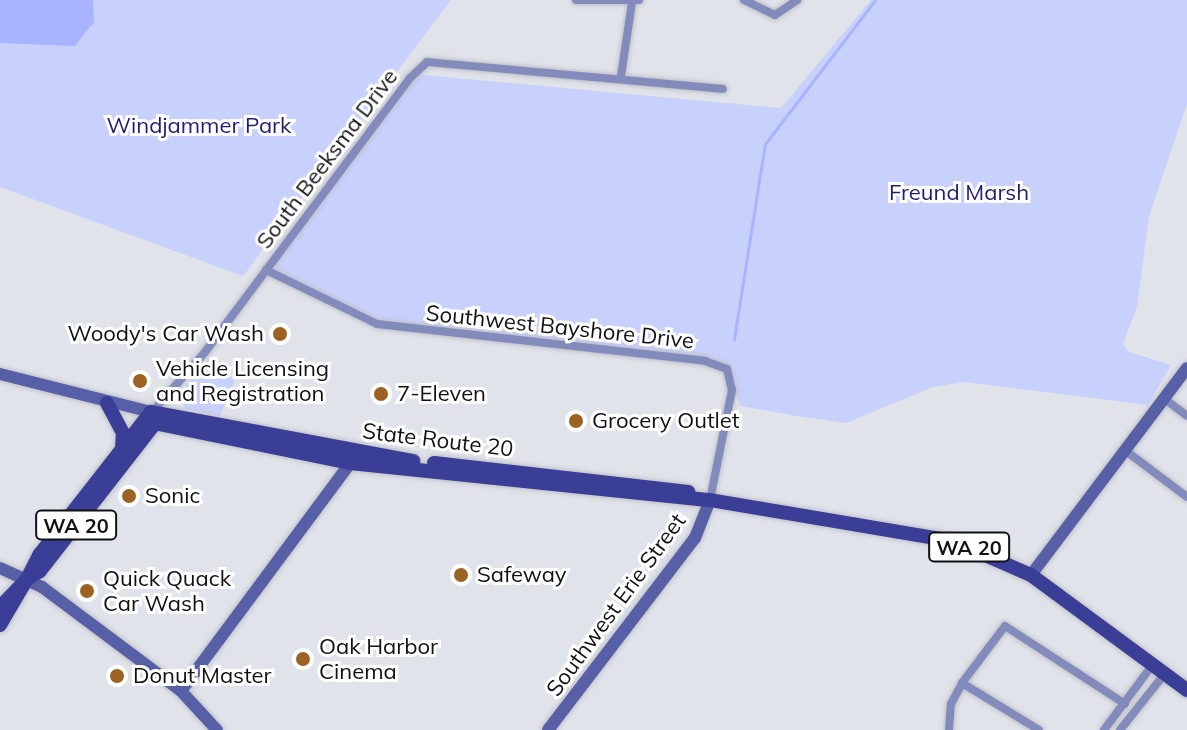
<!DOCTYPE html>
<html>
<head>
<meta charset="utf-8">
<style>
  body { margin:0 }
  #map { position:relative; width:1187px; height:730px; overflow:hidden; background:#e1e3eb; font-family:Mulish,sans-serif }
  div>[style] { position:absolute }
  .green>* { inset:0; background:#c8d0fc }
  .water>* { inset:0; background:#a8b4ff }
  .stream>* { height:3px; margin:-1.5px; padding:0 1.5px; transform-origin:1.5px; border-radius:1.5px; background:#a8b4ff }
  .roads { filter:drop-shadow(0 0 2px #c0c1c9) drop-shadow(0 0 2px #c0c1c9) }
  .street>* { height:8px; margin:-4px; padding:0 4px; transform-origin:4px; border-radius:4px; background:#838bbd }
  .secondary>* { height:12px; margin:-6px; padding:0 6px; transform-origin:6px; border-radius:6px; background:#575fa7 }
  .primary>* { height:14px; margin:-7px; padding:0 7px; transform-origin:7px; border-radius:7px; background:#3a3e96 }
  .dots>* { width:22px; height:22px; translate:-50% -50%; box-sizing:border-box; border:4px solid #fff; border-radius:50% }
  span { translate:-50% -50%; white-space:nowrap; text-align:center; line-height:1.15; -webkit-text-stroke:6px #fff; paint-order:stroke }
  .shield-label span { padding:2px 6px; background:#fff; border:2px solid; border-radius:6px; -webkit-text-stroke-width:0 }
  .shield-label { font-size:20px; color:#111114; font-weight:700 }
  .park-label { font-size:22px; color:#221e71 }
  .street-label { font-size:22px; color:#111114 }
  .poi-label { font-size:22px; color:#111114 }
  .right { translate:-100% -50%; text-align:right }
  .left { translate:0 -50%; text-align:left }
</style>
</head>
<body>
<div id="map">
  <div class="green">
    <i style="clip-path:polygon(0 0,451px 0,243px 276px,0 187px)"></i>
    <i style="clip-path:polygon(871px 0,1187px 0,1187px 104px,1149px 216px,1137px 307px,1123px 344px,1129px 352px,1171px 365px,1148px 405px,964px 382px,933px 387px,846px 423px,797px 416px,740px 406px,731px 377px,717px 364px,377px 324px,266px 270px,413px 74px,781px 108px)"></i>
    <i style="clip-path:polygon(207px 360px,235px 381px,220px 416px,186px 409px,183px 404px,183px 389px)"></i>
  </div>
  <div class="water">
    <i style="clip-path:polygon(0 0,93px 0,94px 22px,75px 46px,0 43px)"></i>
  </div>
  <div class="stream">
    <i style="left:734px;top:339px;width:197px;rotate:-81deg"></i>
    <i style="left:765px;top:144px;width:181px;rotate:-52.6deg"></i>
  </div>
  <div class="roads">
    <div class="street">
      <i style="left:576px;top:0;width:63px"></i>
      <i style="left:744px;top:0;width:34px;rotate:26deg"></i>
      <i style="left:775px;top:15px;width:27px;rotate:-34deg"></i>
      <i style="left:621px;top:76px;width:75px;rotate:-81.5deg"></i>
      <i style="left:266px;top:270px;width:123px;rotate:25.9deg"></i>
      <i style="left:377px;top:324px;width:330px;rotate:6.4deg"></i>
      <i style="left:705px;top:361px;width:23px;rotate:20deg"></i>
      <i style="left:727px;top:369px;width:22px;rotate:77deg"></i>
      <i style="left:732px;top:390px;width:112px;rotate:101.3deg"></i>
      <i style="left:1166px;top:400px;width:26px;rotate:37deg"></i>
      <i style="left:152px;top:412px;width:80px;rotate:-48.5deg"></i>
      <i style="left:205px;top:352px;width:342px;rotate:-53.2deg"></i>
      <i style="left:410px;top:78px;width:23px;rotate:-43deg"></i>
      <i style="left:427px;top:62px;width:297px;rotate:5.2deg"></i>
      <i style="left:1126px;top:451px;width:76px;rotate:37deg"></i>
      <i style="left:962px;top:683px;width:90px;rotate:31.4deg"></i>
      <i style="left:949px;top:730px;width:26px;rotate:-86deg"></i>
      <i style="left:951px;top:704px;width:24px;rotate:-62deg"></i>
      <i style="left:962px;top:683px;width:71px;rotate:-53deg"></i>
      <i style="left:1005px;top:626px;width:143px;rotate:33deg"></i>
      <i style="left:1104px;top:730px;width:79px;rotate:-53.3deg"></i>
      <i style="left:1120px;top:730px;width:69px;rotate:-51.5deg"></i>
    </div>
    <div class="secondary">
      <i style="left:0;top:374px;width:156px;rotate:14.1deg"></i>
      <i style="left:0;top:568px;width:46px;rotate:24.3deg"></i>
      <i style="left:42px;top:587px;width:174px;rotate:36.8deg"></i>
      <i style="left:181px;top:691px;width:53px;rotate:47.3deg"></i>
      <i style="left:1031px;top:575px;width:259px;rotate:-53deg"></i>
      <i style="left:181px;top:691px;width:290px;rotate:-53.4deg"></i>
      <i style="left:548px;top:730px;width:242px;rotate:-52.6deg"></i>
      <i style="left:695px;top:538px;width:41px;rotate:-68.5deg"></i>
    </div>
    <div class="primary">
      <i style="left:107px;top:403px;width:34px;rotate:62deg"></i>
      <i style="left:123px;top:433px;width:15px;rotate:94deg"></i>
      <i style="left:144px;top:421px;width:210px;rotate:11.5deg"></i>
      <i style="left:350px;top:463px;width:362px;rotate:5.9deg"></i>
      <i style="left:710px;top:500px;width:246px;rotate:9.6deg"></i>
      <i style="left:953px;top:541px;width:85px;rotate:23.6deg"></i>
      <i style="left:1031px;top:575px;width:194px;rotate:36.4deg"></i>
      <i style="left:434px;top:463px;width:256px;rotate:6.5deg"></i>
      <i style="left:0;top:607px;width:39px;rotate:-46deg"></i>
      <i style="left:27px;top:579px;width:28px;rotate:-63deg"></i>
      <i style="left:40px;top:554px;width:180px;rotate:-52deg"></i>
      <i style="left:151px;top:412px;width:267px;rotate:10.6deg"></i>
      <i style="left:0;top:625px;width:53px;rotate:-59.6deg"></i>
      <i style="left:27px;top:579px;width:15px;rotate:-32deg"></i>
      <i style="left:40px;top:571px;width:194px;rotate:-52.1deg"></i>
    </div>
  </div>
  <div class="dots">
    <i style="left:280px;top:334px;background:#9c6221"></i>
    <i style="left:140px;top:381px;background:#9c6221"></i>
    <i style="left:381px;top:394px;background:#9c6221"></i>
    <i style="left:576px;top:421px;background:#9c6221"></i>
    <i style="left:129px;top:496px;background:#9c6221"></i>
    <i style="left:461px;top:575px;background:#9c6221"></i>
    <i style="left:87px;top:591px;background:#9c6221"></i>
    <i style="left:303px;top:659px;background:#9c6221"></i>
    <i style="left:117px;top:676px;background:#9c6221"></i>
  </div>
  <div class="shield-label">
    <span style="left:76px;top:525px">WA 20</span>
    <span style="left:969px;top:547px">WA 20</span>
  </div>
  <div class="park-label">
    <span style="left:199px;top:126px">Windjammer Park</span>
    <span style="left:959px;top:193px">Freund Marsh</span>
  </div>
  <div class="street-label">
    <span style="left:327px;top:159px;rotate:-53deg">South Beeksma Drive</span>
    <span style="left:560px;top:327px;rotate:6deg">Southwest Bayshore Drive</span>
    <span style="left:438px;top:440px;rotate:7deg">State Route 20</span>
    <span style="left:616px;top:605px;rotate:-54deg">Southwest Erie Street</span>
  </div>
  <div class="poi-label">
    <span class="right" style="left:264px;top:334px">Woody's Car Wash</span>
    <span class="left" style="left:156px;top:381px">Vehicle Licensing<br>and Registration</span>
    <span class="left" style="left:397px;top:394px">7-Eleven</span>
    <span class="left" style="left:592px;top:421px">Grocery Outlet</span>
    <span class="left" style="left:145px;top:496px">Sonic</span>
    <span class="left" style="left:477px;top:575px">Safeway</span>
    <span class="left" style="left:103px;top:591px">Quick Quack<br>Car Wash</span>
    <span class="left" style="left:319px;top:659px">Oak Harbor<br>Cinema</span>
    <span class="left" style="left:133px;top:676px">Donut Master</span>
  </div>
</div>
</body>
</html>
